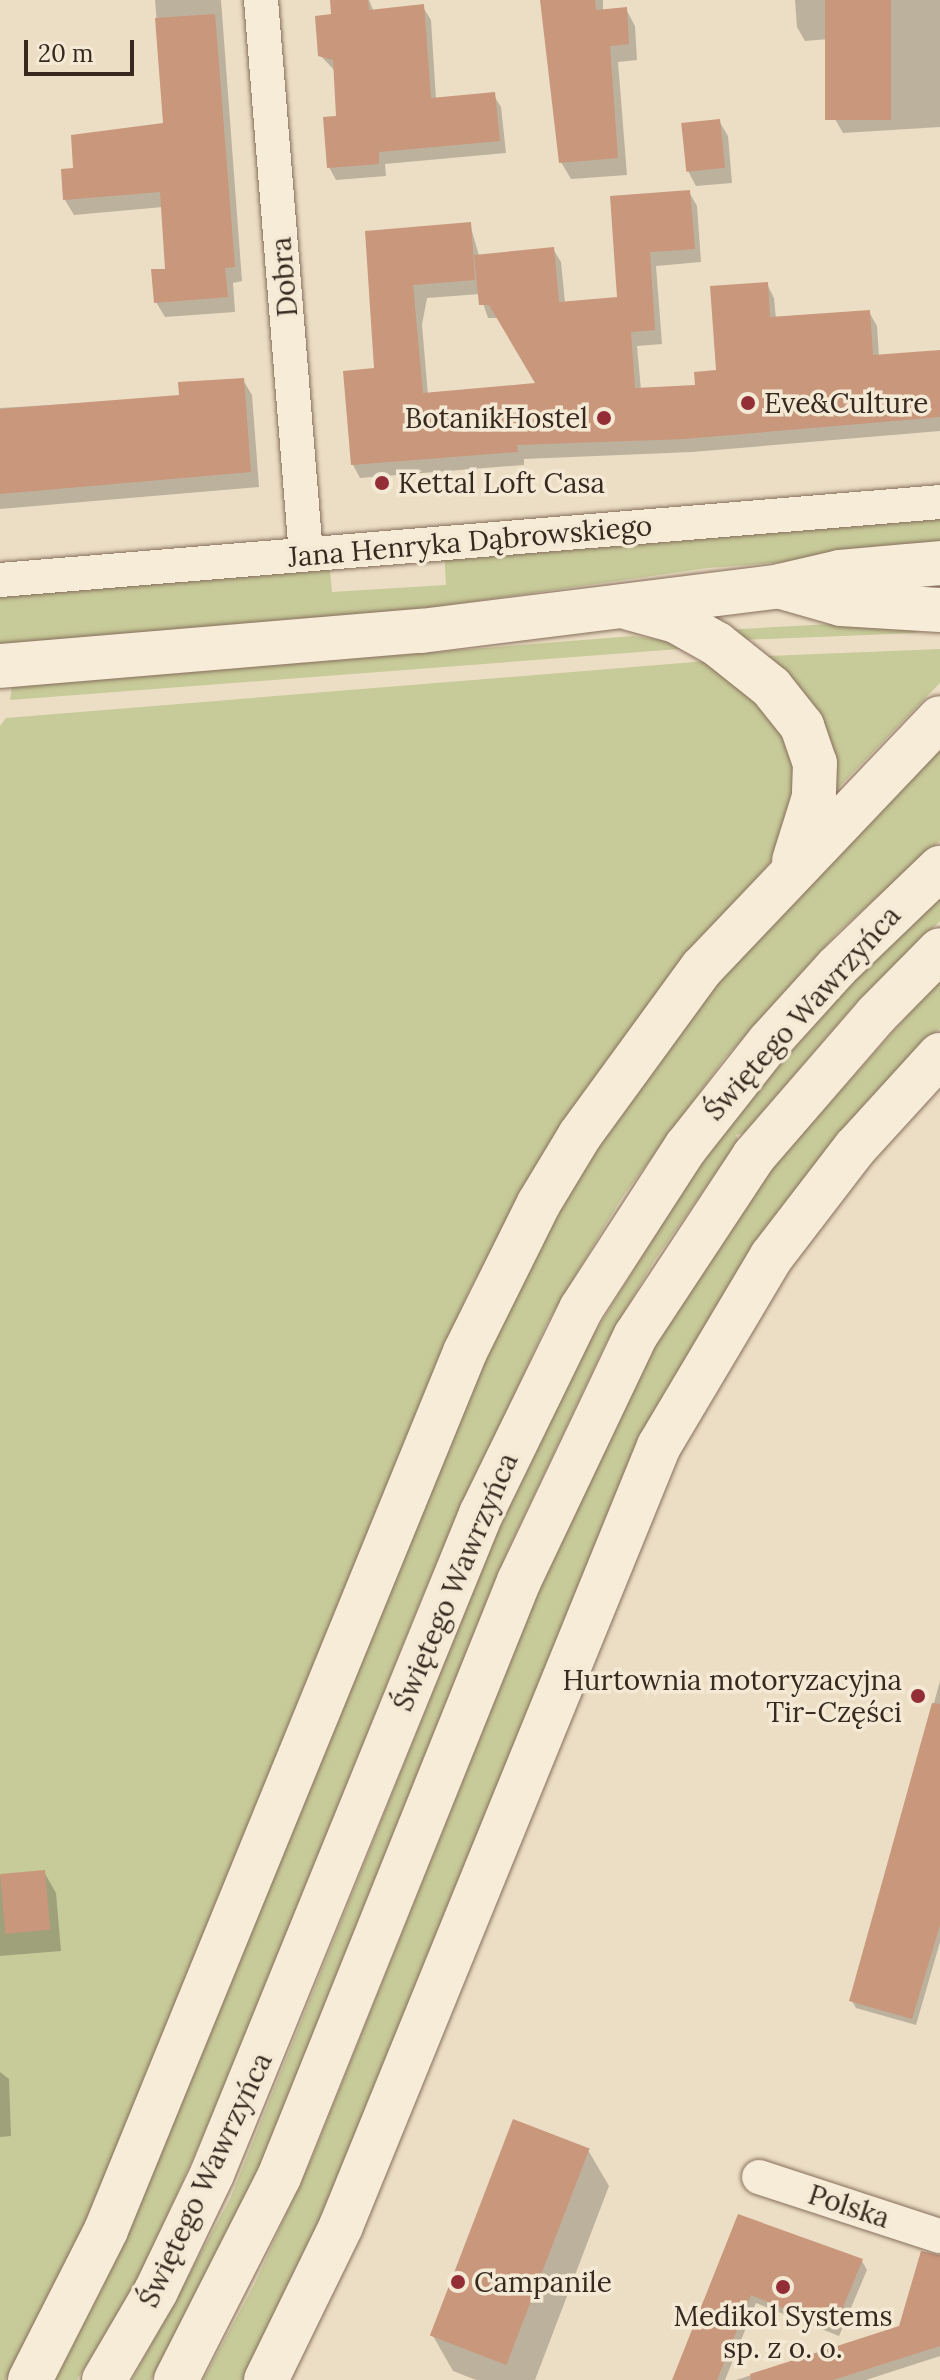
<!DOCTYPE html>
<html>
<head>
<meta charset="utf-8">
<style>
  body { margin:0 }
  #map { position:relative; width:940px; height:2380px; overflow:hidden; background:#ecdec5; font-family:Lora,serif }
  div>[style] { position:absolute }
  .green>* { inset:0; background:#c7ca99 }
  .shadow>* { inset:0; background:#0003 }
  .building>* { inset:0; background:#c9977c; transform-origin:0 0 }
  .roads { filter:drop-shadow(0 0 2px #866f5c) drop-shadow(0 0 2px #866f5c) }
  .street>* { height:34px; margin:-17px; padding:0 17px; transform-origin:17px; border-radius:17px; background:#f7ecd7 }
  .secondary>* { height:44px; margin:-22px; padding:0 22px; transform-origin:22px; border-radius:22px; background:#f7ecd7 }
  .dots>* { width:22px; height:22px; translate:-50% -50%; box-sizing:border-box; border:4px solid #f4e9d4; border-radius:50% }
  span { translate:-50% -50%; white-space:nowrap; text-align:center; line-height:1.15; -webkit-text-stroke:7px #f4e9d4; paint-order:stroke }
  .street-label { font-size:28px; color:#37291f }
  .poi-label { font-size:28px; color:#37291f }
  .left { translate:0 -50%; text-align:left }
  .right { translate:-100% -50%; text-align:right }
  .scale { position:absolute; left:24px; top:40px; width:110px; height:36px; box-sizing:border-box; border:4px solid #37291f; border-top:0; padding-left:10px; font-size:24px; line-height:28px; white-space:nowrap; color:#37291f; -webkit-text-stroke:6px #f4e9d4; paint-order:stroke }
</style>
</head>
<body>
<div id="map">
  <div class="green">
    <i style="clip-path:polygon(940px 511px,940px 550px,708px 568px,386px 614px,0 646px,0 589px,329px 561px,332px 592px,446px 585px,444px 552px)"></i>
    <i style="clip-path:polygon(849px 623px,917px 627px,917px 633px,741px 640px,723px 630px)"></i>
    <i style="clip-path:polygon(633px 636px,687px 644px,679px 649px,10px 700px,12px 686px)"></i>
    <i style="clip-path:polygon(940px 649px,940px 683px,834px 792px,808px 698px,768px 656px)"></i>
    <i style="clip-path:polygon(719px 660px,772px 706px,802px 783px,773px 859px,661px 987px,603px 1067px,532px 1176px,469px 1291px,65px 2273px,28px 2345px,5px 2380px,0 2380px,0 726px,6px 718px)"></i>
    <i style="clip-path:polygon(940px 745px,940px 841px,838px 932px,724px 1059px,621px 1199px,547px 1323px,423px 1595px,228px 2080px,136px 2285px,77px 2380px,55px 2380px,104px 2285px,485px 1355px,529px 1265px,590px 1160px,695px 1007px)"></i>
    <i style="clip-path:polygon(940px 898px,940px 921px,855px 1004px,744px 1133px,736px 1135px,738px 1141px,654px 1261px,606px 1343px,506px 1554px,254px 2181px,151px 2380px,132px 2380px,230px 2199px,493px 1542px,584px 1350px,690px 1179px,757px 1091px,848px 987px)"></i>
    <i style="clip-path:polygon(940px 979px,940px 1028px,890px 1080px,761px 1238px,645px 1430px,359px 2134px,277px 2319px,244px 2380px,203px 2380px,254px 2285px,312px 2158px,540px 1588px,659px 1337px,765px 1176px)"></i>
  </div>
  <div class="shadow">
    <i style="clip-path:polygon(155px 0,221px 0,242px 281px,233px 283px,235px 312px,165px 317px,156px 302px,167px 271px,163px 207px,74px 215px,65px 200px,75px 170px,165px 125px)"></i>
    <i style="clip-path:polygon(332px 0,369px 0,374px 12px,423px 7px,431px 20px,436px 100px,493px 94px,501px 107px,506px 153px,385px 164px,386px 176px,336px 180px,329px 167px,338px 118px,335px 71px,320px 55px,333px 16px)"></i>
    <i style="clip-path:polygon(542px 0,603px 0,603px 11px,626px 9px,635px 26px,637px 60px,618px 62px,627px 175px,571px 179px,561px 162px)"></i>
    <i style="clip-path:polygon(795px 0,940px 0,940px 127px,843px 133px,835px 119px,829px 39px,805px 41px,797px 27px)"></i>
    <i style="clip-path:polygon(719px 121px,728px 136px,732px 183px,696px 186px,688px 171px)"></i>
    <i style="clip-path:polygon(evenodd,689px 192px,697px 206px,701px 262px,656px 266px,662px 344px,637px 346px,641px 390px,697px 387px,718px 372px,767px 284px,774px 298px,776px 319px,869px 312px,877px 326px,879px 357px,940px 352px,940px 431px,692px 452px,524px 459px,524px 465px,360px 478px,353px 465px,376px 370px,367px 233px,470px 224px,479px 256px,553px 249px,561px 262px,565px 303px,619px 299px,612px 198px,689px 192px,480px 294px,488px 318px,499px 318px,538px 385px,428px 395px,422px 325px,427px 298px,480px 294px)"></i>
    <i style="clip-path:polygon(243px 380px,252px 395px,259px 487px,0 509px,0 408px,181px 397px)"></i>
    <i style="clip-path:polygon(940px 1681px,940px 1942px,916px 2025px,856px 2008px,852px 2001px)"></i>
    <i style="clip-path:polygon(44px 1872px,56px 1893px,61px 1951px,0 1956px,0 1876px)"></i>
    <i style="clip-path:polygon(0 2072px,9px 2079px,11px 2136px,0 2137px)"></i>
    <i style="clip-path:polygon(588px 2150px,609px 2186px,535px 2380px,476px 2380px,453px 2371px,433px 2336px)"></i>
    <i style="clip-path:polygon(740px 2217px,862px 2261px,867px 2270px,839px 2336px,756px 2303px,725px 2380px,675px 2380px)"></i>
    <i style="clip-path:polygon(940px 2266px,940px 2356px,866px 2380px,736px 2380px,900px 2328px)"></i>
  </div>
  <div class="building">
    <i style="clip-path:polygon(330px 0,368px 0,369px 10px,424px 4px,431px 98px,495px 92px,500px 141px,379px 152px,379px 164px,327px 168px,323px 117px,336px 116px,333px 60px,318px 56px,315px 16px,331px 14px)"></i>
    <i style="clip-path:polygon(540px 0,595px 0,596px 10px,627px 7px,629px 44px,610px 46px,618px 158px,559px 163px)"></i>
    <i style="left:825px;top:0;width:66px;height:120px"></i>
    <i style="clip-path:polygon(215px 14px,235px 267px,225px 268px,228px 297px,154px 303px,151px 269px,165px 269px,160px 192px,63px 200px,61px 169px,73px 168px,71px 135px,163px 123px,155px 18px)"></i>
    <i style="left:720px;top:119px;width:49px;height:39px;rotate:84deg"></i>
    <i style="clip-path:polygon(690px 190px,695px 249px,650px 252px,655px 330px,631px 332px,635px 388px,695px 385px,694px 372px,716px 370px,710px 286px,768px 282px,770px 317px,870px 310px,873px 355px,940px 350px,940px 417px,684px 439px,517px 445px,518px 452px,351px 465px,343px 371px,374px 368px,365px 231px,471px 222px,475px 280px,413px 285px,423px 393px,535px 383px,489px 305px,479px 305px,474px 255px,554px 247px,559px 302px,617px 297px,610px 196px)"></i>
    <i style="clip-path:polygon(244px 378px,251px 472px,0 494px,0 409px,179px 395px,178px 382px)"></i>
    <i style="clip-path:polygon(932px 1703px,940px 1704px,940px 1925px,912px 2019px,849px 2001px)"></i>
    <i style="left:45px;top:1870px;width:60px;height:45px;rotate:85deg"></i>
    <i style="left:513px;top:2119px;width:82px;height:232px;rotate:21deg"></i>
    <i style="clip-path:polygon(738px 2214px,863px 2259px,834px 2329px,751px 2295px,717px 2380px,672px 2380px)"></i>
    <i style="clip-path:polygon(921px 2251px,940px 2255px,940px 2346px,833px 2380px,751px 2380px,750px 2374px,899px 2326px)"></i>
  </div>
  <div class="roads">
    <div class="street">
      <i style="left:261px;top:0;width:556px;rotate:85.36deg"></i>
      <i style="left:0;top:580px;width:943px;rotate:-4.74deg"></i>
      <i style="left:759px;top:2177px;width:190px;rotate:18.1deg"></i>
    </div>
    <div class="secondary">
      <i style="left:782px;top:587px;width:61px;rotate:16.1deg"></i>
      <i style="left:841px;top:604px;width:99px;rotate:3.5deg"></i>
      <i style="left:629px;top:608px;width:49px;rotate:15.5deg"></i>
      <i style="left:676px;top:621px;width:47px;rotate:29.3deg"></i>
      <i style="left:717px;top:644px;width:69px;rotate:38.5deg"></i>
      <i style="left:771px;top:687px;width:50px;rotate:51.5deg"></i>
      <i style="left:802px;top:726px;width:39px;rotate:71deg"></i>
      <i style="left:815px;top:763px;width:34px;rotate:92deg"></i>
      <i style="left:814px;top:797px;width:67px;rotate:107.4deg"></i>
      <i style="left:0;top:666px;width:422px;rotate:-4.8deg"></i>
      <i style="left:421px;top:631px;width:362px;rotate:-7.1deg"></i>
      <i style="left:780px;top:586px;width:62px;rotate:-13.1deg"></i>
      <i style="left:840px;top:572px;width:100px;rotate:-5.1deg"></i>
      <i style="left:30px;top:2380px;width:168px;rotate:-63.1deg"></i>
      <i style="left:106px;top:2230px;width:949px;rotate:-67.76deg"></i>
      <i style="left:465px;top:1352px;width:166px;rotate:-63.6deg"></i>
      <i style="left:539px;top:1203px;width:79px;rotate:-58.9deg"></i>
      <i style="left:580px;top:1135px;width:207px;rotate:-53.9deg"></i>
      <i style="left:702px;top:968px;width:345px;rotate:-46.4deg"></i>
      <i style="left:104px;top:2380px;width:103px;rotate:-59.7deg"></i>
      <i style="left:156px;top:2291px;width:130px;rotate:-64.4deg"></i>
      <i style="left:212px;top:2174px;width:713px;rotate:-67.83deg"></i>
      <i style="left:481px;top:1514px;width:228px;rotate:-64deg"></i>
      <i style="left:581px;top:1309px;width:193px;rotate:-57.1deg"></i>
      <i style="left:686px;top:1147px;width:134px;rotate:-51.7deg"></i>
      <i style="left:769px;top:1042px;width:101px;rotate:-47.8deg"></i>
      <i style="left:837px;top:967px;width:143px;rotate:-43.9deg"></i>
      <i style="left:176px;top:2380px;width:228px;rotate:-63.1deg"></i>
      <i style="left:279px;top:2177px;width:643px;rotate:-68.07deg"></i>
      <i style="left:519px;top:1581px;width:272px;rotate:-64.6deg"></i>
      <i style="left:636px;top:1335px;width:214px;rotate:-56.6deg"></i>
      <i style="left:754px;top:1156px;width:186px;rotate:-49.1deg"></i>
      <i style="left:876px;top:1015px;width:91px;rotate:-45.4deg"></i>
      <i style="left:266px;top:2380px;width:171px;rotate:-64deg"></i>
      <i style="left:341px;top:2226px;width:842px;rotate:-67.82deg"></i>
      <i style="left:659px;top:1446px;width:221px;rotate:-59.3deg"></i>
      <i style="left:772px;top:1256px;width:136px;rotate:-52.5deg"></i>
      <i style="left:855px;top:1148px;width:126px;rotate:-47.6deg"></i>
    </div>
  </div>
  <div class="dots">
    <i style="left:748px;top:403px;background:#932e36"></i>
    <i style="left:604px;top:418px;background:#932e36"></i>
    <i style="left:382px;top:483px;background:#932e36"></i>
    <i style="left:918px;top:1696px;background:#932e36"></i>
    <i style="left:458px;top:2282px;background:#932e36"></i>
    <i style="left:783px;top:2287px;background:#932e36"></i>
  </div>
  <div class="street-label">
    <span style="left:284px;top:277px;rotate:-95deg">Dobra</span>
    <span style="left:470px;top:541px;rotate:-5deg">Jana Henryka Dąbrowskiego</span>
    <span style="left:802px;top:1013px;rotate:-48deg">Świętego Wawrzyńca</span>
    <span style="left:455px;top:1582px;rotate:-67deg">Świętego Wawrzyńca</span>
    <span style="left:205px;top:2180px;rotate:-65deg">Świętego Wawrzyńca</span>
    <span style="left:849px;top:2206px;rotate:18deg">Polska</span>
  </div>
  <div class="poi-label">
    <span class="left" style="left:764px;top:403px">Eve&amp;Culture</span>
    <span class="right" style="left:588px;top:418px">BotanikHostel</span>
    <span class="left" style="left:398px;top:483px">Kettal Loft Casa</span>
    <span class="right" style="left:902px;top:1696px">Hurtownia motoryzacyjna<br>Tir-Części</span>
    <span class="left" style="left:474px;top:2282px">Campanile</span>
    <span style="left:783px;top:2332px">Medikol Systems<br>sp. z o. o.</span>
  </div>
  <div class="scale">20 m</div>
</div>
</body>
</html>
